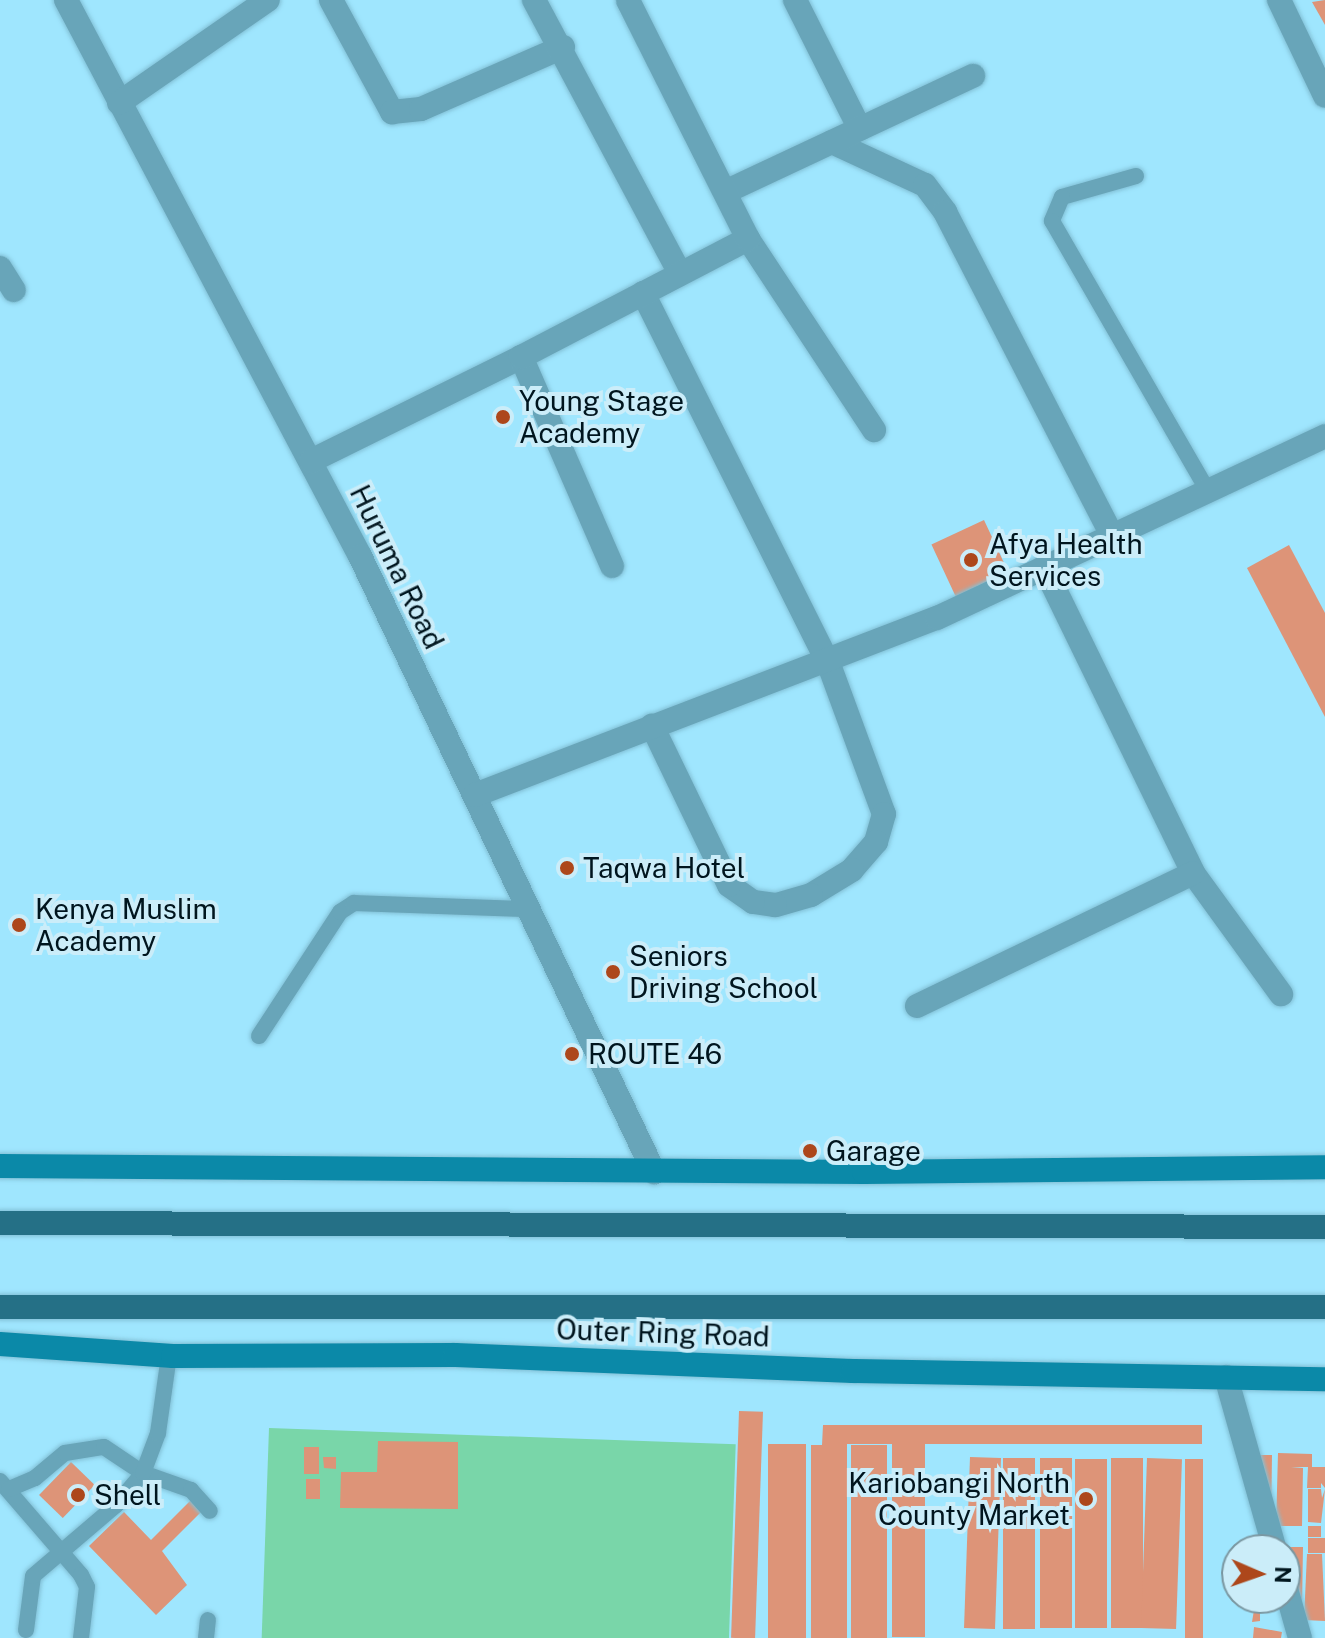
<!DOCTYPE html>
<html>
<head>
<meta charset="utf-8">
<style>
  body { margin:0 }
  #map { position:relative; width:1325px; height:1638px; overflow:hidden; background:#9fe6fe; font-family:"Public Sans",sans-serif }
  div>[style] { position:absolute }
  .green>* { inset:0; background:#79d6a9; transform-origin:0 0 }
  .building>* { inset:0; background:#dd9478; transform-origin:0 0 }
  .roads { filter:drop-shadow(0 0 2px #82c0d6) drop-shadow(0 0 2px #82c0d6) }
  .lane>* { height:16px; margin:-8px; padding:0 8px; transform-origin:8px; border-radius:8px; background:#68a5b9 }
  .street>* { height:24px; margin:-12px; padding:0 12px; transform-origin:12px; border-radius:12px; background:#68a5b9 }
  .secondary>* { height:24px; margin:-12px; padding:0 12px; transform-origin:12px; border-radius:12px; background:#0b89a8 }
  .primary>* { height:24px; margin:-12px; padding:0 12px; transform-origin:12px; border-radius:12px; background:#257086 }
  .dots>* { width:22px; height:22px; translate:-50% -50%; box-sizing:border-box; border:4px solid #cbedf9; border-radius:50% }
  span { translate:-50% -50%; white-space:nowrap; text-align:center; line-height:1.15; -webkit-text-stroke:8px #cbedf9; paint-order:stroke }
  .poi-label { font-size:28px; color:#00151e }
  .left { translate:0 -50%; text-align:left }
  .right { translate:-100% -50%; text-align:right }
  .street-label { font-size:28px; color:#00151e }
  .north { position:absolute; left:1221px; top:1534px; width:80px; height:80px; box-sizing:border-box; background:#cbedf9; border:2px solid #7a97a1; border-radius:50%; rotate:92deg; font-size:22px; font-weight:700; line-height:32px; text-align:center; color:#00151e }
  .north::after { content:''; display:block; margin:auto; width:28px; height:36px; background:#ad471b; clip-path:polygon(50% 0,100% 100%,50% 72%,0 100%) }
</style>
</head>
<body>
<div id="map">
  <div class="green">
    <i style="left:269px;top:1428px;width:467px;height:211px;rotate:2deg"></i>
  </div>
  <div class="building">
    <i style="clip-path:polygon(1325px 0,1325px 25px,1312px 2px)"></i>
    <i style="left:984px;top:520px;width:61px;height:58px;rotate:65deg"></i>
    <i style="clip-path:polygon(1289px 545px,1325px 613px,1325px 717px,1247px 568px)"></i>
    <i style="left:739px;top:1411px;width:24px;height:227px;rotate:2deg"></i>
    <i style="clip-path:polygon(823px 1425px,1202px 1425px,1202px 1444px,925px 1444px,925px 1637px,892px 1637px,892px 1444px,847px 1444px,847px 1638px,811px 1638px,811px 1445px,822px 1445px)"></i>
    <i style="clip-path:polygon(378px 1441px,458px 1442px,458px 1509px,340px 1508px,341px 1472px,377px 1472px)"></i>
    <i style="left:768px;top:1444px;width:38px;height:194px"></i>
    <i style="left:887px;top:1445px;width:193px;height:36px;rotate:90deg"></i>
    <i style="left:304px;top:1447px;width:15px;height:27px"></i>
    <i style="clip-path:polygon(1278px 1453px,1312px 1454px,1312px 1467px,1325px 1467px,1325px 1488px,1321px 1483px,1321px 1488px,1307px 1488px,1308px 1467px,1291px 1467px,1303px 1468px,1302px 1526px,1276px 1526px)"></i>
    <i style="clip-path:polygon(1258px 1455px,1272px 1455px,1271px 1522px)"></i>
    <i style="clip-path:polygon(323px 1457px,336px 1457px,336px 1469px,324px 1468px)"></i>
    <i style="left:970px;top:1457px;width:31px;height:171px;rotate:2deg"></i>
    <i style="left:1003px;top:1458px;width:32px;height:171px"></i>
    <i style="left:1040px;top:1458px;width:32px;height:170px"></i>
    <i style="left:1111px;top:1458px;width:32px;height:170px"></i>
    <i style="left:1147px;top:1458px;width:35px;height:170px;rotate:2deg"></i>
    <i style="left:1075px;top:1459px;width:32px;height:169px"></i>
    <i style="left:1185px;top:1459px;width:18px;height:179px"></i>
    <i style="left:71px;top:1462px;width:33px;height:46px;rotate:44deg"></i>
    <i style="left:306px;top:1479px;width:14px;height:20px"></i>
    <i style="clip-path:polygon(1308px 1489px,1321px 1489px,1322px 1498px,1325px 1489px,1321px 1523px,1308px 1522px)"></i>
    <i style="clip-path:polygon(191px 1500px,202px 1511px,162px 1551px,187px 1585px,156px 1615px,89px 1546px,124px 1512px,151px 1540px)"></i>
    <i style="left:1308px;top:1526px;width:13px;height:11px"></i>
    <i style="left:1308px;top:1538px;width:17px;height:15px"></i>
    <i style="clip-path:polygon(1275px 1547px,1303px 1547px,1302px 1605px,1274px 1604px,1274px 1598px,1285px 1598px,1285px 1550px)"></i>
    <i style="clip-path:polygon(1307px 1554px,1322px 1554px,1325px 1621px,1304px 1620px)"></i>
    <i style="clip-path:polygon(1256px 1598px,1272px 1598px,1271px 1612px,1262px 1612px,1260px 1604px,1260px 1621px,1252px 1622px)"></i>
    <i style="clip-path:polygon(1254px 1627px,1282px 1632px,1281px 1638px,1253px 1638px)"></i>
  </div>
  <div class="roads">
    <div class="lane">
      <i style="left:1136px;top:176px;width:77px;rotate:164.2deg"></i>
      <i style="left:1062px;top:197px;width:26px;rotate:113deg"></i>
      <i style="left:1052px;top:221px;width:312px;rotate:60deg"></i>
      <i style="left:259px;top:1036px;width:148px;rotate:-56.8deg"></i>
      <i style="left:340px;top:912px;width:17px;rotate:-33deg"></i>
      <i style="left:354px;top:903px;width:175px;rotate:2deg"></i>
      <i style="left:0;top:1481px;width:124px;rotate:49.2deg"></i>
      <i style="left:81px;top:1575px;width:13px;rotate:63deg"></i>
      <i style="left:87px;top:1587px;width:51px;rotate:96.7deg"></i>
      <i style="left:9px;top:1489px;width:28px;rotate:-23deg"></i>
      <i style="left:35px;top:1478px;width:39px;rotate:-40deg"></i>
      <i style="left:65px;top:1453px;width:39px;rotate:-9deg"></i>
      <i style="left:104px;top:1447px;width:47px;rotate:33.7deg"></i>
      <i style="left:143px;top:1473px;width:51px;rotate:19.5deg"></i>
      <i style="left:191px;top:1490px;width:28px;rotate:48deg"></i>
      <i style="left:26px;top:1630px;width:54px;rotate:-82.6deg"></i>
      <i style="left:33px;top:1576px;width:109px;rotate:-40.5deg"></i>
      <i style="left:116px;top:1505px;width:42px;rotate:-49.8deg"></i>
      <i style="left:143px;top:1473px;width:43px;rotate:-69.4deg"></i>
      <i style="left:158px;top:1433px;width:78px;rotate:-81.9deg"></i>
      <i style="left:206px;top:1638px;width:18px;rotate:-84deg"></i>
    </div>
    <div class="street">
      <i style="left:66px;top:0;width:629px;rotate:62.13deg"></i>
      <i style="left:360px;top:556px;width:683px;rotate:64.49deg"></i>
      <i style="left:331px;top:0;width:128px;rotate:61.4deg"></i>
      <i style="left:392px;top:112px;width:29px;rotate:-6deg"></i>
      <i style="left:421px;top:109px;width:155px;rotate:-23.6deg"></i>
      <i style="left:534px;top:0;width:310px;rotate:61.9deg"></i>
      <i style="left:795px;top:0;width:144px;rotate:63.3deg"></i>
      <i style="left:1279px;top:0;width:106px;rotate:64.4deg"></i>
      <i style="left:119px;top:103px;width:181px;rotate:-34.7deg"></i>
      <i style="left:832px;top:142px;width:102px;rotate:24.8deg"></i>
      <i style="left:925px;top:185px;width:34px;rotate:53deg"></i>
      <i style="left:945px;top:212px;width:364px;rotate:62.7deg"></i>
      <i style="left:725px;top:192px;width:274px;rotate:-25.1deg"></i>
      <i style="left:748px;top:239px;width:229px;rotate:56.6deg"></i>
      <i style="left:0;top:268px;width:26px;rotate:58deg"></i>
      <i style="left:643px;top:293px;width:413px;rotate:63.4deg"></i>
      <i style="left:828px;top:662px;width:162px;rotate:69.8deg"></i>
      <i style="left:884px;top:814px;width:29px;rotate:106deg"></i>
      <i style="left:876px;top:842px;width:37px;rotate:131deg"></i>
      <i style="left:852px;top:870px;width:48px;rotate:148.6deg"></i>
      <i style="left:811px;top:895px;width:37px;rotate:164deg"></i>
      <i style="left:775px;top:905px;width:22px;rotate:-172deg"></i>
      <i style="left:753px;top:902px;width:29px;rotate:-145deg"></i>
      <i style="left:729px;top:885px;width:177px;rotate:-115.8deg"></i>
      <i style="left:311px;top:461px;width:234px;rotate:-26.3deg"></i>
      <i style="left:612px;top:566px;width:228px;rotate:-113.5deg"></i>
      <i style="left:521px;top:357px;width:256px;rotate:-27.5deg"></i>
      <i style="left:748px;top:239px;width:267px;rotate:-116.7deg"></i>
      <i style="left:1044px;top:567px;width:340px;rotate:64deg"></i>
      <i style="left:1193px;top:873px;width:150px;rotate:54deg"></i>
      <i style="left:475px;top:795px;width:495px;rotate:-21deg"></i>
      <i style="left:937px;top:618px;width:429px;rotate:-25.1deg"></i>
      <i style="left:917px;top:1006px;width:306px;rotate:-25.7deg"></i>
      <i style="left:1226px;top:1377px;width:180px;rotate:74.2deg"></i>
      <i style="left:1285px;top:1585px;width:55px;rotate:74.2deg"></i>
    </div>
    <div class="secondary">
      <i style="left:0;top:1166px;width:864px;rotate:0.4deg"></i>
      <i style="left:864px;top:1172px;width:461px;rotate:-0.6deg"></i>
      <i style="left:0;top:1344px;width:173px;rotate:4deg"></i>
      <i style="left:173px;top:1356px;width:282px;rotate:-0.2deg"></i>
      <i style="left:455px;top:1355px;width:398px;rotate:2.3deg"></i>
      <i style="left:853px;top:1371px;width:472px;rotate:1deg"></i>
    </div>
    <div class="primary">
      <i style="left:0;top:1223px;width:1325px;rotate:0.17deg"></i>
      <i style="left:0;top:1307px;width:1325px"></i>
    </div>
  </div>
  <div class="dots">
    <i style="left:503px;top:417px;background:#ad471b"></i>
    <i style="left:971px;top:560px;background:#ad471b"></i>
    <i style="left:567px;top:868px;background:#ad471b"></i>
    <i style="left:19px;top:925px;background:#ad471b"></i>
    <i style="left:613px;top:972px;background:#ad471b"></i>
    <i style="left:572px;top:1054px;background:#ad471b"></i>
    <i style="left:810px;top:1151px;background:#ad471b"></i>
    <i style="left:78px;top:1495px;background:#ad471b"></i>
    <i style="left:1086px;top:1499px;background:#ad471b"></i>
  </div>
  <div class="poi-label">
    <span class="left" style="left:519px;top:417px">Young Stage<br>Academy</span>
    <span class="left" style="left:989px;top:560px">Afya Health<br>Services</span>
    <span class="left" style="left:583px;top:868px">Taqwa Hotel</span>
    <span class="left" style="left:35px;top:925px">Kenya Muslim<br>Academy</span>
    <span class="left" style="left:629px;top:972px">Seniors<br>Driving School</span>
    <span class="left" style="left:588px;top:1054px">ROUTE 46</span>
    <span class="left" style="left:826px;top:1151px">Garage</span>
    <span class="right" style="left:1070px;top:1499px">Kariobangi North<br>County Market</span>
    <span class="left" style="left:94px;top:1495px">Shell</span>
  </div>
  <div class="street-label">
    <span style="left:397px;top:567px;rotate:64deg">Huruma Road</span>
    <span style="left:663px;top:1333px;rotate:2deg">Outer Ring Road</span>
  </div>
  <div class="north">N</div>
</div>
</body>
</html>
